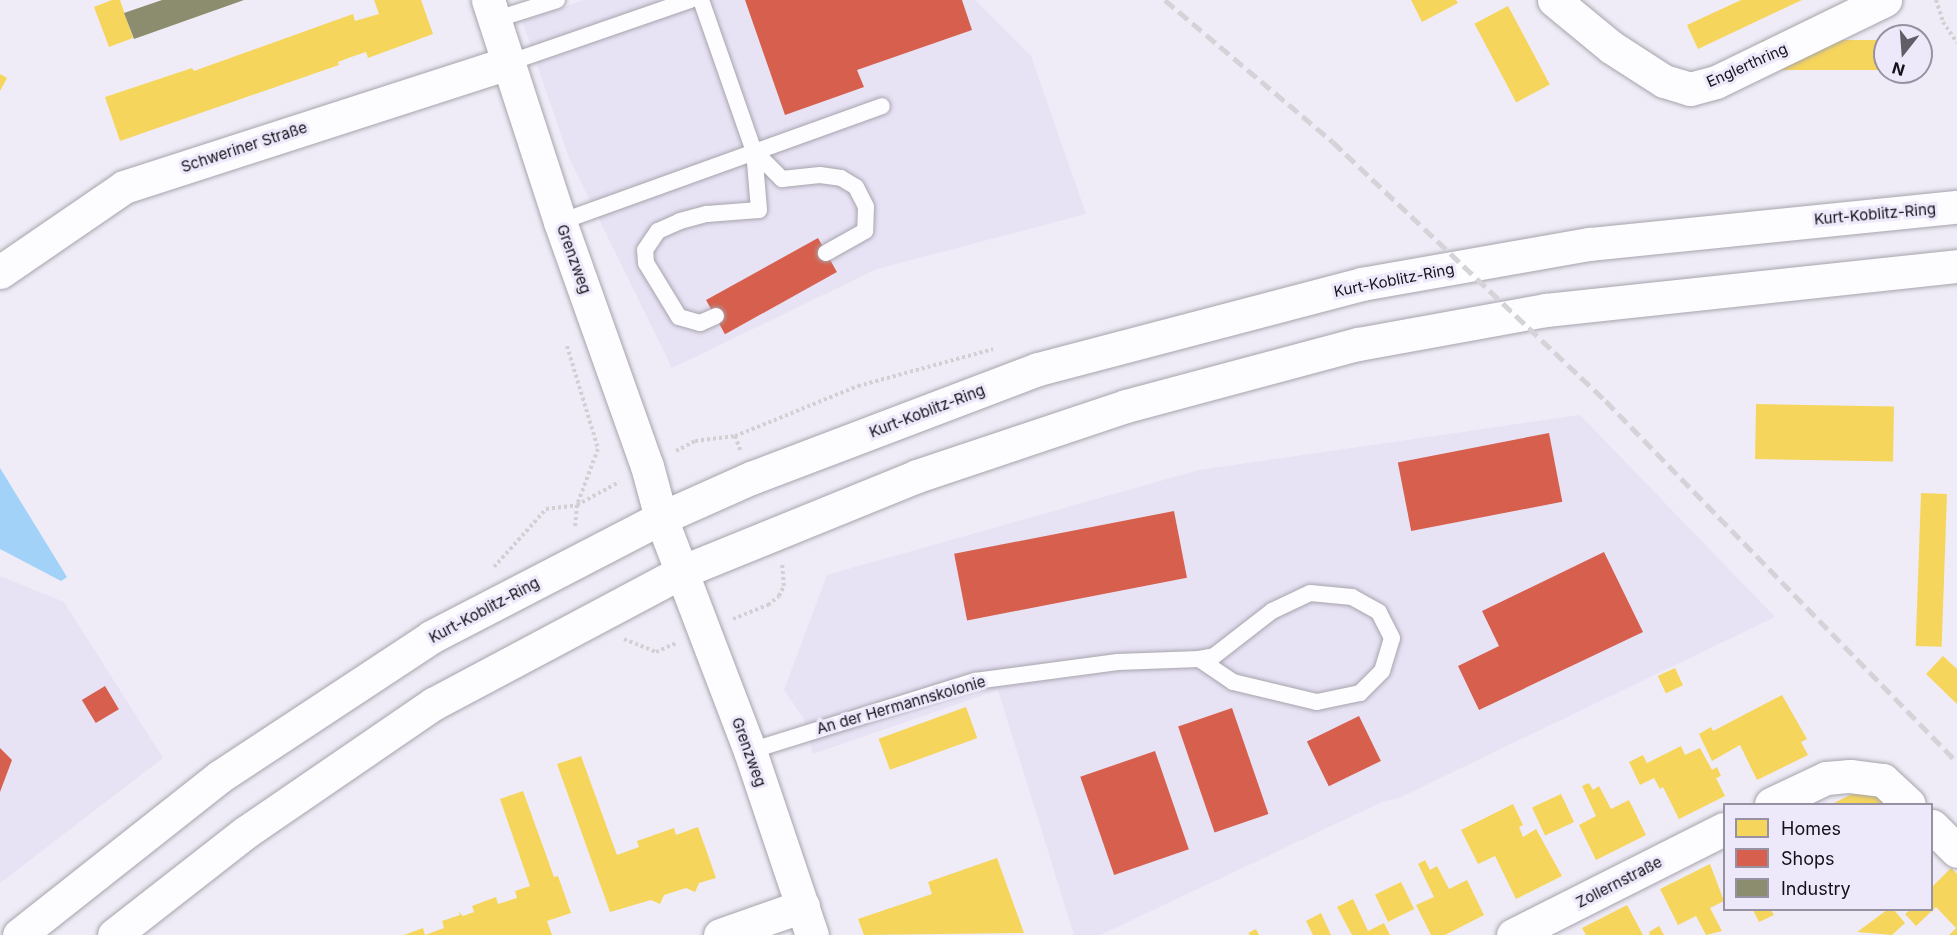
<!DOCTYPE html>
<html>
<head>
<meta charset="utf-8">
<style>
  body { margin:0 }
  #map { position:relative; width:1957px; height:935px; overflow:hidden; background:#efecf7; font-family:Inter,sans-serif }
  div>[style] { position:absolute }
  .built>* { inset:0; background:#e8e2f5 }
  .water>* { inset:0; background:#a2d2f8 }
  .homes>* { inset:0; background:#f6d55c; transform-origin:0 0 }
  .shops>* { inset:0; background:#d6604d; transform-origin:0 0 }
  .industry>* { inset:0; background:#8c8c6e }
  .path>* { height:4px; margin-top:-2px; transform-origin:0; background:repeating-linear-gradient(90deg,#d1d0d3 0 3px,transparent 0 6px) }
  .roads { filter:drop-shadow(0 0 2px #a6a4ac) drop-shadow(0 0 2px #a6a4ac) }
  .service>* { height:16px; margin:-8px; padding:0 8px; transform-origin:8px; border-radius:8px; background:#fdfcfe }
  .minor>* { height:33px; margin:-16.5px; padding:0 16.5px; transform-origin:16.5px; border-radius:16.5px; background:#fdfcfe }
  .primary>* { height:33px; margin:-16.5px; padding:0 16.5px; transform-origin:16.5px; border-radius:16.5px; background:#fdfcfe }
  .rail>* { height:4.5px; margin-top:-2.25px; transform-origin:0; background:repeating-linear-gradient(90deg,#d5d3d7 0 12px,transparent 0 18px) }
  span { translate:-50% -50%; white-space:nowrap; text-align:center; line-height:1.15; -webkit-text-stroke:6px #eee8fb; paint-order:stroke }
  .street-label { font-size:15px; color:#141219 }
  .legend { position:absolute; left:1723px; top:803px; width:210px; height:108px; box-sizing:border-box; background:#eee8fb; border:2px solid #9792a1; margin:0; padding:8px 10px; list-style:none; font-size:18px; color:#141219 }
  .legend li { display:flex; align-items:center; gap:12px; height:30px }
  .legend b { width:30px; border:2px solid #9792a1 }
  .north { position:absolute; left:1873px; top:24px; width:60px; height:60px; box-sizing:border-box; background:#eee8fb; border:2px solid #9792a1; border-radius:50%; rotate:197deg; font-size:16px; font-weight:700; line-height:24px; text-align:center; color:#141219 }
  .north::after { content:''; display:block; margin:auto; width:21px; height:27px; background:#615e67; clip-path:polygon(50% 0,100% 100%,50% 72%,0 100%) }
</style>
</head>
<body>
<div id="map">
  <div class="built">
    <i style="clip-path:polygon(584px 0,975px 0,1031px 56px,1086px 214px,877px 269px,672px 368px,569px 158px,522px 21px)"></i>
    <i style="clip-path:polygon(1580px 415px,1775px 617px,1399px 798px,1382px 802px,1100px 935px,1074px 935px,998px 690px,813px 754px,804px 719px,784px 690px,827px 575px,1199px 470px)"></i>
    <i style="clip-path:polygon(0 576px,64px 602px,163px 758px,0 883px)"></i>
  </div>
  <div class="water">
    <i style="clip-path:polygon(0 468px,67px 577px,61px 581px,0 549px)"></i>
  </div>
  <div class="homes">
    <i style="clip-path:polygon(112px 0,120px 0,133px 38px,109px 47px,94px 7px)"></i>
    <i style="clip-path:polygon(374px 0,421px 0,433px 34px,368px 58px,366px 52px,351px 57px,338px 62px,339px 65px,120px 141px,105px 97px,192px 68px,194px 71px,353px 14px,355px 21px,379px 14px)"></i>
    <i style="clip-path:polygon(1411px 0,1456px 0,1458px 3px,1422px 22px)"></i>
    <i style="clip-path:polygon(1741px 0,1802px 0,1698px 49px,1687px 25px)"></i>
    <i style="left:1508px;top:6px;width:89px;height:38px;rotate:62deg"></i>
    <i style="clip-path:polygon(1911px 28px,1915px 36px,1894px 36px)"></i>
    <i style="left:1885px;top:40px;width:30px;height:123px;rotate:90deg"></i>
    <i style="clip-path:polygon(0 74px,7px 78px,0 91px)"></i>
    <i style="left:1756px;top:404px;width:138px;height:55px;rotate:1deg"></i>
    <i style="left:1921px;top:493px;width:26px;height:153px;rotate:2deg"></i>
    <i style="clip-path:polygon(1943px 656px,1957px 669px,1957px 704px,1926px 674px)"></i>
    <i style="left:1675px;top:668px;width:19px;height:19px;rotate:65deg"></i>
    <i style="clip-path:polygon(1782px 695px,1807px 739px,1801px 742px,1808px 755px,1757px 780px,1740px 745px,1712px 761px,1699px 734px,1711px 727px,1713px 731px)"></i>
    <i style="left:966px;top:707px;width:33px;height:93px;rotate:70deg"></i>
    <i style="clip-path:polygon(1681px 746px,1685px 755px,1700px 748px,1712px 770px,1717px 767px,1721px 776px,1716px 778px,1725px 796px,1679px 819px,1663px 787px,1660px 789px,1654px 778px,1640px 785px,1629px 762px,1643px 755px,1647px 763px)"></i>
    <i style="clip-path:polygon(581px 756px,617px 855px,639px 847px,637px 841px,674px 828px,676px 835px,698px 827px,716px 878px,699px 883px,695px 892px,686px 888px,664px 895px,660px 904px,651px 900px,610px 912px,557px 764px)"></i>
    <i style="clip-path:polygon(1589px 783px,1593px 790px,1599px 786px,1611px 809px,1629px 800px,1646px 835px,1596px 860px,1579px 825px,1596px 816px,1582px 786px)"></i>
    <i style="clip-path:polygon(1872px 784px,1883px 804px,1832px 804px)"></i>
    <i style="clip-path:polygon(523px 791px,554px 877px,558px 876px,571px 913px,547px 921px,552px 935px,425px 935px,444px 928px,442px 921px,460px 915px,458px 911px,463px 916px,474px 912px,472px 906px,496px 897px,498px 904px,517px 898px,515px 891px,530px 886px,500px 799px)"></i>
    <i style="left:1561px;top:794px;width:31px;height:32px;rotate:65deg"></i>
    <i style="clip-path:polygon(1513px 804px,1523px 825px,1519px 827px,1523px 837px,1536px 829px,1562px 876px,1516px 899px,1495px 856px,1478px 864px,1461px 830px)"></i>
    <i style="clip-path:polygon(997px 858px,1024px 933px,864px 935px,858px 919px,932px 894px,928px 882px)"></i>
    <i style="clip-path:polygon(1425px 860px,1430px 870px,1437px 866px,1449px 889px,1467px 880px,1484px 915px,1445px 935px,1431px 935px,1416px 905px,1434px 897px,1418px 864px)"></i>
    <i style="clip-path:polygon(1710px 864px,1724px 901px,1710px 908px,1722px 931px,1706px 935px,1696px 916px,1678px 925px,1660px 889px)"></i>
    <i style="clip-path:polygon(1951px 868px,1957px 874px,1957px 935px,1949px 935px,1956px 928px,1936px 907px,1916px 926px,1905px 914px,1910px 910px,1932px 910px,1932px 887px)"></i>
    <i style="left:1401px;top:882px;width:30px;height:29px;rotate:64deg"></i>
    <i style="clip-path:polygon(1353px 899px,1368px 931px,1384px 923px,1390px 935px,1352px 935px,1337px 907px)"></i>
    <i style="clip-path:polygon(1627px 905px,1643px 935px,1586px 935px,1582px 928px)"></i>
    <i style="clip-path:polygon(1753px 910px,1771px 910px,1774px 915px,1759px 922px)"></i>
    <i style="clip-path:polygon(1887px 910px,1894px 910px,1905px 923px,1892px 935px,1857px 932px)"></i>
    <i style="clip-path:polygon(1321px 913px,1331px 935px,1313px 935px,1306px 921px)"></i>
    <i style="clip-path:polygon(1659px 926px,1664px 935px,1650px 935px,1649px 932px)"></i>
    <i style="clip-path:polygon(423px 928px,425px 935px,404px 935px)"></i>
    <i style="clip-path:polygon(1256px 929px,1259px 935px,1250px 935px,1248px 933px)"></i>
  </div>
  <div class="shops">
    <i style="clip-path:polygon(745px 0,962px 0,972px 30px,857px 70px,864px 87px,785px 115px)"></i>
    <i style="left:818px;top:238px;width:39px;height:128px;rotate:61deg"></i>
    <i style="left:1549px;top:433px;width:70px;height:154px;rotate:79deg"></i>
    <i style="left:1174px;top:511px;width:68px;height:224px;rotate:79deg"></i>
    <i style="clip-path:polygon(1604px 552px,1643px 632px,1479px 710px,1458px 666px,1499px 646px,1482px 611px)"></i>
    <i style="left:105px;top:686px;width:27px;height:27px;rotate:59deg"></i>
    <i style="left:1232px;top:708px;width:112px;height:57px;rotate:71deg"></i>
    <i style="left:1359px;top:716px;width:50px;height:58px;rotate:64deg"></i>
    <i style="clip-path:polygon(0 748px,12px 760px,0 792px)"></i>
    <i style="left:1155px;top:751px;width:104px;height:79px;rotate:71deg"></i>
  </div>
  <div class="industry">
    <i style="clip-path:polygon(162px 0,244px 0,134px 39px,124px 13px)"></i>
  </div>
  <div class="path">
    <i style="left:1936px;top:0;width:23px;rotate:72deg"></i>
    <i style="left:1943px;top:22px;width:25px;rotate:56deg"></i>
    <i style="left:567px;top:346px;width:108px;rotate:73.2deg"></i>
    <i style="left:598px;top:449px;width:60px;rotate:110.6deg"></i>
    <i style="left:577px;top:505px;width:23px;rotate:95deg"></i>
    <i style="left:735px;top:436px;width:15px;rotate:70deg"></i>
    <i style="left:676px;top:451px;width:21px;rotate:-28deg"></i>
    <i style="left:695px;top:441px;width:40px;rotate:-7.1deg"></i>
    <i style="left:735px;top:436px;width:133px;rotate:-22.1deg"></i>
    <i style="left:858px;top:386px;width:140px;rotate:-15.3deg"></i>
    <i style="left:494px;top:567px;width:78px;rotate:-48.1deg"></i>
    <i style="left:546px;top:509px;width:31px;rotate:-7deg"></i>
    <i style="left:577px;top:505px;width:48px;rotate:-28.7deg"></i>
    <i style="left:733px;top:619px;width:38px;rotate:-22deg"></i>
    <i style="left:768px;top:605px;width:14px;rotate:-39deg"></i>
    <i style="left:779px;top:596px;width:11px;rotate:-63deg"></i>
    <i style="left:784px;top:586px;width:23px;rotate:-95deg"></i>
    <i style="left:624px;top:639px;width:35px;rotate:22deg"></i>
    <i style="left:656px;top:652px;width:22px;rotate:-24deg"></i>
  </div>
  <div class="roads">
    <div class="service">
      <i style="left:701px;top:0;width:160px;rotate:70.7deg"></i>
      <i style="left:494px;top:20px;width:66px;rotate:-17.6deg"></i>
      <i style="left:508px;top:63px;width:193px;rotate:-19.1deg"></i>
      <i style="left:560px;top:222px;width:342px;rotate:-19.8deg"></i>
      <i style="left:716px;top:316px;width:17px;rotate:156deg"></i>
      <i style="left:700px;top:323px;width:22px;rotate:-164deg"></i>
      <i style="left:679px;top:317px;width:63px;rotate:-121.4deg"></i>
      <i style="left:646px;top:263px;width:13px;rotate:-94deg"></i>
      <i style="left:645px;top:250px;width:23px;rotate:-56deg"></i>
      <i style="left:658px;top:231px;width:24px;rotate:-24deg"></i>
      <i style="left:680px;top:221px;width:28px;rotate:-15deg"></i>
      <i style="left:707px;top:214px;width:52px;rotate:-4.4deg"></i>
      <i style="left:759px;top:210px;width:59px;rotate:-94.8deg"></i>
      <i style="left:754px;top:151px;width:40px;rotate:45deg"></i>
      <i style="left:782px;top:179px;width:38px;rotate:-6deg"></i>
      <i style="left:820px;top:175px;width:21px;rotate:8deg"></i>
      <i style="left:841px;top:178px;width:17px;rotate:31deg"></i>
      <i style="left:856px;top:187px;width:22px;rotate:63deg"></i>
      <i style="left:866px;top:207px;width:24px;rotate:92deg"></i>
      <i style="left:865px;top:231px;width:45px;rotate:150.6deg"></i>
      <i style="left:750px;top:751px;width:236px;rotate:-17.3deg"></i>
      <i style="left:975px;top:681px;width:144px;rotate:-7.6deg"></i>
      <i style="left:1118px;top:662px;width:81px;rotate:-2.1deg"></i>
      <i style="left:1199px;top:659px;width:41px;rotate:34.1deg"></i>
      <i style="left:1233px;top:682px;width:86px;rotate:13.4deg"></i>
      <i style="left:1317px;top:702px;width:44px;rotate:-11.8deg"></i>
      <i style="left:1360px;top:693px;width:31px;rotate:-45deg"></i>
      <i style="left:1382px;top:671px;width:34px;rotate:-73deg"></i>
      <i style="left:1392px;top:638px;width:29px;rotate:-117deg"></i>
      <i style="left:1379px;top:612px;width:31px;rotate:-151deg"></i>
      <i style="left:1352px;top:597px;width:42px;rotate:-174.6deg"></i>
      <i style="left:1310px;top:593px;width:42px;rotate:154.7deg"></i>
      <i style="left:1272px;top:611px;width:73px;rotate:142.2deg"></i>
      <i style="left:1214px;top:656px;width:15px;rotate:169deg"></i>
    </div>
    <div class="minor">
      <i style="left:488px;top:0;width:233px;rotate:72deg"></i>
      <i style="left:560px;top:222px;width:259px;rotate:70.4deg"></i>
      <i style="left:647px;top:466px;width:54px;rotate:74.9deg"></i>
      <i style="left:661px;top:518px;width:249px;rotate:69.1deg"></i>
      <i style="left:750px;top:751px;width:194px;rotate:71.4deg"></i>
      <i style="left:1554px;top:0;width:74px;rotate:39.5deg"></i>
      <i style="left:1611px;top:47px;width:63px;rotate:32.7deg"></i>
      <i style="left:1664px;top:81px;width:27px;rotate:17deg"></i>
      <i style="left:1690px;top:89px;width:27px;rotate:-15deg"></i>
      <i style="left:1716px;top:82px;width:188px;rotate:-25.9deg"></i>
      <i style="left:0;top:272px;width:150px;rotate:-34.4deg"></i>
      <i style="left:124px;top:187px;width:404px;rotate:-17.9deg"></i>
      <i style="left:1771px;top:804px;width:61px;rotate:-25.3deg"></i>
      <i style="left:1826px;top:778px;width:24px;rotate:-5deg"></i>
      <i style="left:1850px;top:776px;width:33px;rotate:7deg"></i>
      <i style="left:1883px;top:780px;width:35px;rotate:43deg"></i>
      <i style="left:1932px;top:826px;width:35px;rotate:45deg"></i>
      <i style="left:720px;top:935px;width:88px;rotate:-19.3deg"></i>
      <i style="left:1513px;top:935px;width:236px;rotate:-26.7deg"></i>
    </div>
    <div class="primary">
      <i style="left:19px;top:935px;width:255px;rotate:-38.3deg"></i>
      <i style="left:219px;top:777px;width:254px;rotate:-33.4deg"></i>
      <i style="left:431px;top:637px;width:259px;rotate:-27.4deg"></i>
      <i style="left:661px;top:518px;width:98px;rotate:-24deg"></i>
      <i style="left:751px;top:478px;width:307px;rotate:-20.8deg"></i>
      <i style="left:1038px;top:369px;width:335px;rotate:-14.7deg"></i>
      <i style="left:1362px;top:284px;width:231px;rotate:-10deg"></i>
      <i style="left:1590px;top:244px;width:369px;rotate:-5.8deg"></i>
      <i style="left:114px;top:935px;width:167px;rotate:-38deg"></i>
      <i style="left:246px;top:832px;width:227px;rotate:-34.4deg"></i>
      <i style="left:433px;top:704px;width:281px;rotate:-28deg"></i>
      <i style="left:681px;top:572px;width:255px;rotate:-22.1deg"></i>
      <i style="left:917px;top:476px;width:220px;rotate:-18.5deg"></i>
      <i style="left:1126px;top:406px;width:240px;rotate:-15deg"></i>
      <i style="left:1358px;top:344px;width:191px;rotate:-10.3deg"></i>
      <i style="left:1546px;top:310px;width:413px;rotate:-6.1deg"></i>
    </div>
  </div>
  <div class="rail">
    <i style="left:1165px;top:0;width:220px;rotate:40.2deg"></i>
    <i style="left:1333px;top:142px;width:376px;rotate:43.5deg"></i>
    <i style="left:1606px;top:401px;width:504px;rotate:45.8deg"></i>
  </div>
  <div class="street-label">
    <span style="left:1747px;top:65px;rotate:-24deg">Englerthring</span>
    <span style="left:244px;top:147px;rotate:-18deg">Schweriner Straße</span>
    <span style="left:1875px;top:214px;rotate:-5deg">Kurt-Koblitz-Ring</span>
    <span style="left:574px;top:259px;rotate:70deg">Grenzweg</span>
    <span style="left:1394px;top:280px;rotate:-11deg">Kurt-Koblitz-Ring</span>
    <span style="left:927px;top:411px;rotate:-21deg">Kurt-Koblitz-Ring</span>
    <span style="left:484px;top:610px;rotate:-28deg">Kurt-Koblitz-Ring</span>
    <span style="left:901px;top:705px;rotate:-16deg">An der Hermannskolonie</span>
    <span style="left:749px;top:752px;rotate:70deg">Grenzweg</span>
    <span style="left:1619px;top:882px;rotate:-27deg">Zollernstraße</span>
  </div>
  <ul class="legend">
  <li><b style="height:16px;background:#f6d55c"></b>Homes</li>
  <li><b style="height:16px;background:#d6604d"></b>Shops</li>
  <li><b style="height:16px;background:#8c8c6e"></b>Industry</li>
  </ul>
  <div class="north">N</div>
</div>
</body>
</html>
